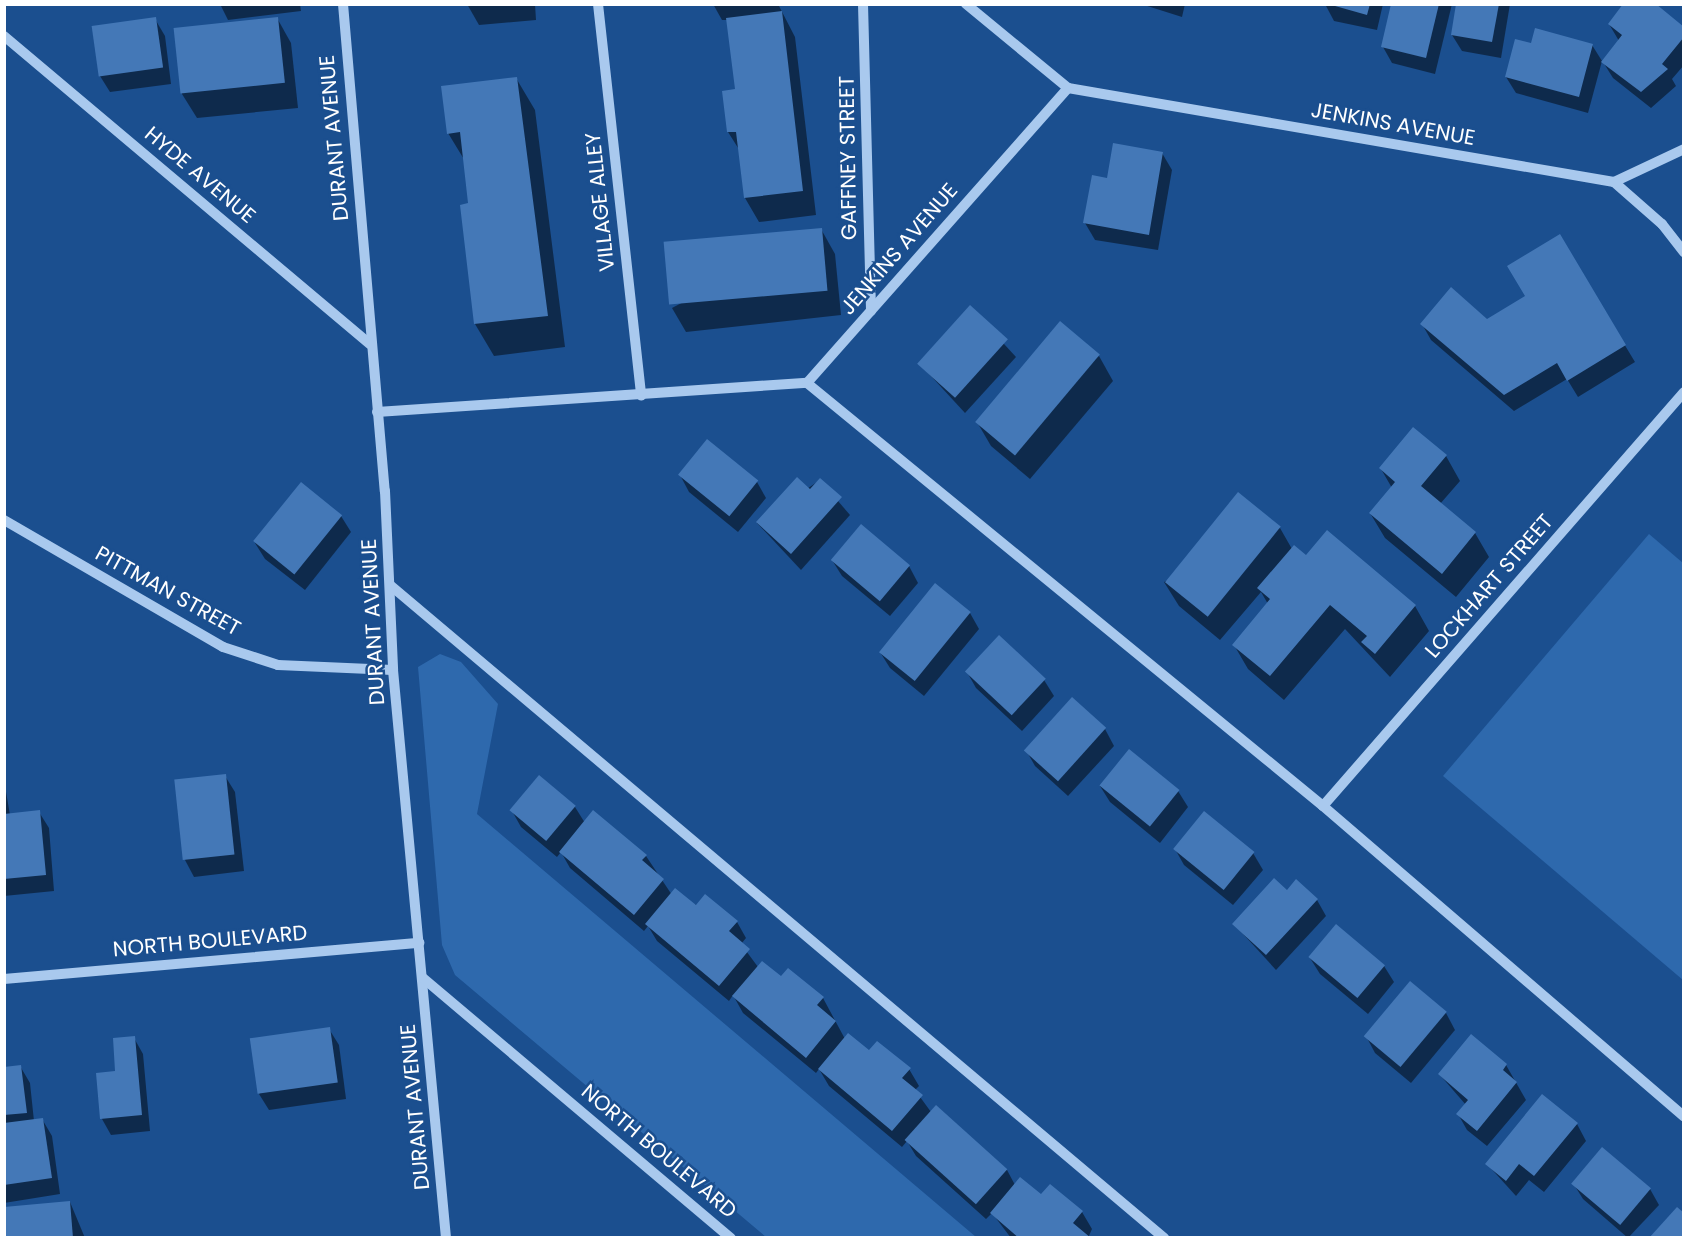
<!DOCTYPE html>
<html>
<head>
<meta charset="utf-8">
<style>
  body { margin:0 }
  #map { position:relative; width:1688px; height:1242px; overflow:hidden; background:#1b4f8f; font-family:Poppins,sans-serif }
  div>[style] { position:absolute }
  .green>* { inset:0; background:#2e69ad }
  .shadow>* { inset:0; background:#0007 }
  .building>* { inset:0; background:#4478b7; transform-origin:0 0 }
  .minor>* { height:10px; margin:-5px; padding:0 5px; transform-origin:5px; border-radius:5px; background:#a9c9ee }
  span { translate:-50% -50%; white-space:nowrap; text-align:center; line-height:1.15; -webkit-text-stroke:5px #1b4f8f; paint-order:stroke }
  .street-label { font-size:21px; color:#fff }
  .frame { position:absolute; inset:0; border:6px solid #fff; pointer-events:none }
</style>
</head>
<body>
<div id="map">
  <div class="green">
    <i style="clip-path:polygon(1649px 534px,1683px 563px,1683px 980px,1443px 776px)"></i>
    <i style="clip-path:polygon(440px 654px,461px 662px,498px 704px,477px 814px,976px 1237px,766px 1237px,455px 975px,442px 945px,418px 667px)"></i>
  </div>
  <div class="shadow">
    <i style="clip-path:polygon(220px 4px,300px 4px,301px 11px,228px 20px)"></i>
    <i style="clip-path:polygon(467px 4px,535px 4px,536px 20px,479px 25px)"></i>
    <i style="clip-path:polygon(713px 4px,778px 4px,795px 37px,816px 215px,759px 222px,745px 198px,740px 151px,728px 132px,736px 91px,728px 20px,722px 20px)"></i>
    <i style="clip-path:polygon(1141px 4px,1185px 4px,1182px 17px)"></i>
    <i style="clip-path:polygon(1325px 4px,1383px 4px,1377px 30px,1334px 21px)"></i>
    <i style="clip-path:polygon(1393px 4px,1452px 4px,1435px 74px,1392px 63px,1383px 47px)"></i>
    <i style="clip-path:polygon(1458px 4px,1510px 4px,1501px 58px,1462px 51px,1452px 35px)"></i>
    <i style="clip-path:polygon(277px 18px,291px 43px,298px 108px,197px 118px,182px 94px,176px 29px)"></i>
    <i style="clip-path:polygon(155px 19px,165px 36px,171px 84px,110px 92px,100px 76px)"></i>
    <i style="clip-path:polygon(1609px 24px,1684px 29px,1684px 65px,1672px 79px,1676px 86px,1651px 108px,1613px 78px,1603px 62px,1619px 41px)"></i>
    <i style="clip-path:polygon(1592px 45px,1602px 61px,1588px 113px,1516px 93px,1506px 77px)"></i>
    <i style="clip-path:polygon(516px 78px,535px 110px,565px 347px,494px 356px,475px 324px,462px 206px,470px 205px,465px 161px,448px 133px)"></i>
    <i style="clip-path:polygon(1162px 153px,1172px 170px,1158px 250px,1095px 240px,1085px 223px,1108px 179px)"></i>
    <i style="clip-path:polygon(821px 229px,835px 254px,841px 315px,686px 332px,672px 308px)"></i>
    <i style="clip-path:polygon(1559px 236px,1635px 362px,1578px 397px,1567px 379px,1514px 411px,1431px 340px,1422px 324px,1487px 321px,1527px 297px)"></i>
    <i style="clip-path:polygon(970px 307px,1016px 357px,965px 413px,919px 363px)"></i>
    <i style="clip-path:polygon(1099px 356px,1113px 381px,1030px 479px,991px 446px,977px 422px)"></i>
    <i style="clip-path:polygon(1446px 456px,1460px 481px,1440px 504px,1475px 533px,1489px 557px,1456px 597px,1385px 538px,1370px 513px,1392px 488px,1381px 469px)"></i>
    <i style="clip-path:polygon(680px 475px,757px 482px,766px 498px,738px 532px,689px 492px)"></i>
    <i style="clip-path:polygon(820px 480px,850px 515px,801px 570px,757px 523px)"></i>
    <i style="clip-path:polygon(341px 516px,351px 532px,305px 590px,265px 559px,255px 543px)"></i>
    <i style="clip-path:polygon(1280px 528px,1292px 549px,1415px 606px,1429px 631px,1390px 677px,1345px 629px,1284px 700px,1248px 669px,1234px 645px,1268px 604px,1261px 592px,1220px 640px,1179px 606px,1164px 582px)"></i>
    <i style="clip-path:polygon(832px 560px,909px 566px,918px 583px,890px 616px,842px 576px)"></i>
    <i style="clip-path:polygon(970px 613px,979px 629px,924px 696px,890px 668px,880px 652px)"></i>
    <i style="clip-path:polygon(967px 672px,1044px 680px,1054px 696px,1022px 731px,976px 688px)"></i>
    <i style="clip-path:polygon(1105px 729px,1114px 746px,1068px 796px,1035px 766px,1026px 750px)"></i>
    <i style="clip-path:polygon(225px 776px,235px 792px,244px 871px,194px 877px,185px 860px)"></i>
    <i style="clip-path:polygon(4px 780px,10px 815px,39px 812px,49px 828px,54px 891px,4px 896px)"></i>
    <i style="clip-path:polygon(1100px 786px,1178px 791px,1188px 807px,1160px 843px,1110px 802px)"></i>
    <i style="clip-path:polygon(575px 807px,585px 823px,646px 856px,672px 895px,737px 922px,746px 938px,741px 944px,758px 967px,823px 998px,845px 1039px,909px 1069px,919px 1086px,915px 1090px,931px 1112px,1007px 1170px,1015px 1185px,1041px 1196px,1050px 1186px,1082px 1212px,1092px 1229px,1088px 1238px,1011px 1238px,992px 1213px,986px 1219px,916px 1156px,907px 1141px,902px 1147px,829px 1086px,819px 1069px,816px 1073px,743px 1013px,733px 995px,729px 1001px,657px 941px,648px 926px,644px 931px,570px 868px,561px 852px,557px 857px,521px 827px,512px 811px)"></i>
    <i style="clip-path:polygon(1204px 813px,1253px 853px,1263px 870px,1233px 905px,1184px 865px,1175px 849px)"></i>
    <i style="clip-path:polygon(1287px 892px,1317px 900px,1326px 916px,1276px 970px,1234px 924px)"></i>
    <i style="clip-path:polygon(1336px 926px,1384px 966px,1394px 982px,1368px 1014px,1320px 974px,1310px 958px)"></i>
    <i style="clip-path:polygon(1446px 1013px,1455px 1030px,1411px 1083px,1375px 1053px,1366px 1036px)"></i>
    <i style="clip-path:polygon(329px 1029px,339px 1045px,346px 1099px,269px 1110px,259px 1094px)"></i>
    <i style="clip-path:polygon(1471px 1036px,1506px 1065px,1526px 1100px,1487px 1146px,1467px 1130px,1458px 1114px,1466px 1105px,1440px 1075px)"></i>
    <i style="clip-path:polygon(134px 1038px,143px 1054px,150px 1131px,111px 1135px,102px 1119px)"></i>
    <i style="clip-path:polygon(20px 1066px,30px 1083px,34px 1121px,42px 1119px,52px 1136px,60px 1194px,4px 1203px,4px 1068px)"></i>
    <i style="clip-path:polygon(1577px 1124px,1586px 1141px,1544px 1192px,1529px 1180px,1516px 1196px,1487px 1164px)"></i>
    <i style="clip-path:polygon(1573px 1183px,1650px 1189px,1659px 1205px,1628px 1238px,1583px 1199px)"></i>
    <i style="clip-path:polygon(70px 1202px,85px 1238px,4px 1238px)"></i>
  </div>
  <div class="building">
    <i style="clip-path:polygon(1328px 4px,1370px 4px,1367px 15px)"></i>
    <i style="clip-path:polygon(1391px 4px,1439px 4px,1426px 58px,1381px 47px)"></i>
    <i style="clip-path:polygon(1456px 4px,1499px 4px,1492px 42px,1451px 35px)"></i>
    <i style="clip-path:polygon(1623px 4px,1656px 4px,1684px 27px,1684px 37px,1662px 64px,1668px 69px,1641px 92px,1601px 62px,1622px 35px,1608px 24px)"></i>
    <i style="clip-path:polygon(782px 11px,803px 191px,744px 198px,736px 132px,727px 132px,722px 91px,735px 89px,726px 18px)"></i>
    <i style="left:156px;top:17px;width:51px;height:65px;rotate:82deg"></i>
    <i style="left:278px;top:17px;width:66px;height:105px;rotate:84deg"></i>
    <i style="clip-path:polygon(1535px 28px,1593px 44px,1579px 97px,1505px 77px,1515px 39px,1531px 43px)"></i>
    <i style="clip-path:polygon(517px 77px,548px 316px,474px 324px,460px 205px,468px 203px,460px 132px,447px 134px,441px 86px)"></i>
    <i style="clip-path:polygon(1113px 143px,1163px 152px,1149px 235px,1083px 223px,1092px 175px,1107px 178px)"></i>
    <i style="left:822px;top:228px;width:63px;height:159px;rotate:85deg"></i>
    <i style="clip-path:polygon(1560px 234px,1626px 345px,1567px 381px,1557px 363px,1504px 395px,1420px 324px,1451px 287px,1487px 319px,1525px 296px,1507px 266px)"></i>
    <i style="left:970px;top:305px;width:51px;height:79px;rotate:42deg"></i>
    <i style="left:1060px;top:321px;width:52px;height:132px;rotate:40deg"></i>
    <i style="clip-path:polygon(1413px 427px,1447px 455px,1421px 486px,1476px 532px,1442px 574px,1369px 513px,1395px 482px,1379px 468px)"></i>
    <i style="left:707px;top:439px;width:66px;height:46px;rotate:39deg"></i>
    <i style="clip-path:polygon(797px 477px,810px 489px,820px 478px,842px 497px,791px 554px,756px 522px)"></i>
    <i style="left:301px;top:482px;width:53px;height:76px;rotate:39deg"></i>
    <i style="left:1238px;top:492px;width:55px;height:116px;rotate:39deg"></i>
    <i style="left:861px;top:524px;width:64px;height:47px;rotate:40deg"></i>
    <i style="clip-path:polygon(1327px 530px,1416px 605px,1375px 654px,1361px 642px,1367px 636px,1330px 605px,1270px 676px,1232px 645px,1270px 599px,1257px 588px,1294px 545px,1306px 555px)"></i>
    <i style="left:935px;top:583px;width:46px;height:89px;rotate:39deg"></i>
    <i style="left:999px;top:635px;width:64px;height:50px;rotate:43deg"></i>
    <i style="left:1072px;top:697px;width:46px;height:72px;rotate:42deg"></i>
    <i style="left:1129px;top:749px;width:65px;height:47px;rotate:39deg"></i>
    <i style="left:226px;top:774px;width:81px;height:52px;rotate:84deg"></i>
    <i style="left:539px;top:775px;width:48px;height:46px;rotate:40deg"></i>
    <i style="clip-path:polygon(40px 810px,46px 875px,4px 879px,4px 814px)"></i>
    <i style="clip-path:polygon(593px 810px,647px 855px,642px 860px,664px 879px,634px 915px,559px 852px)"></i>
    <i style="left:1204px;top:811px;width:65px;height:49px;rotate:39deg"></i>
    <i style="clip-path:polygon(1274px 878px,1287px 890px,1296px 879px,1318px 899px,1266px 955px,1232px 924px)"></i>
    <i style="clip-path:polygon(675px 888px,696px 905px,705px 894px,738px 921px,729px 931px,750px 949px,719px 986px,645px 924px)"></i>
    <i style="left:1336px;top:924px;width:64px;height:43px;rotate:40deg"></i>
    <i style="clip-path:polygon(762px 961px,781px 976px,788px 968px,824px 997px,817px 1005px,836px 1021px,806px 1058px,732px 996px)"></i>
    <i style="left:1410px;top:981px;width:48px;height:72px;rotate:40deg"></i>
    <i style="left:330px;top:1027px;width:56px;height:81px;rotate:82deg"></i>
    <i style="clip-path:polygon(848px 1033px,869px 1050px,877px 1041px,911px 1068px,902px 1078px,923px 1095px,892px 1131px,818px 1069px)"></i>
    <i style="clip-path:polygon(1471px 1034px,1507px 1064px,1503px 1070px,1517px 1082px,1477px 1131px,1456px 1114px,1468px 1100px,1438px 1074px)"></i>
    <i style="clip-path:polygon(135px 1036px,142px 1115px,100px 1119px,96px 1073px,115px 1071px,113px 1038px)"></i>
    <i style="clip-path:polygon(21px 1065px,27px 1113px,4px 1115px,4px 1067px)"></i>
    <i style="clip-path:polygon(1542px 1094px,1578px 1123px,1534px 1176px,1519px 1164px,1506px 1181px,1485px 1164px)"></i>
    <i style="left:936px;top:1105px;width:96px;height:47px;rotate:42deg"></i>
    <i style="clip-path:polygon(43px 1118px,52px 1178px,4px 1185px,4px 1123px)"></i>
    <i style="left:1602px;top:1147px;width:64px;height:48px;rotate:40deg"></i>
    <i style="clip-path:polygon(1020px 1177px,1041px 1194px,1050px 1184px,1083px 1211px,1073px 1223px,1091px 1238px,1019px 1238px,990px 1213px)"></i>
    <i style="clip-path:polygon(70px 1201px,73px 1238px,4px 1238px,4px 1207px)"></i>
    <i style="clip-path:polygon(1677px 1207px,1684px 1213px,1684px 1238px,1649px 1238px)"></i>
  </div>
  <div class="minor">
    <i style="left:343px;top:4px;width:489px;rotate:85.1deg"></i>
    <i style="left:385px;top:491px;width:179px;rotate:87.4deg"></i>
    <i style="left:393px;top:670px;width:570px;rotate:84.67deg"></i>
    <i style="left:598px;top:4px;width:394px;rotate:83.7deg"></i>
    <i style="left:863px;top:4px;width:307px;rotate:88.5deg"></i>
    <i style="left:966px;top:4px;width:132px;rotate:39.5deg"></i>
    <i style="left:1068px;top:88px;width:554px;rotate:9.77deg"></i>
    <i style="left:1614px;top:182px;width:64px;rotate:41.2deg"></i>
    <i style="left:1662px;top:224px;width:36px;rotate:52deg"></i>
    <i style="left:4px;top:36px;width:478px;rotate:40.1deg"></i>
    <i style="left:1614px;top:182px;width:77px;rotate:-25.2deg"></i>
    <i style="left:807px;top:383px;width:394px;rotate:-48.5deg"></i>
    <i style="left:377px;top:412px;width:431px;rotate:-3.9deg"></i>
    <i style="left:807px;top:383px;width:667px;rotate:39.34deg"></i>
    <i style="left:1323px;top:806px;width:476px;rotate:40.7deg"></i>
    <i style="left:4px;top:520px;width:253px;rotate:30.1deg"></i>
    <i style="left:223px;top:647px;width:58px;rotate:18.1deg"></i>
    <i style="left:278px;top:665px;width:115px;rotate:2.5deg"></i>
    <i style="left:390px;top:585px;width:1013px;rotate:40.15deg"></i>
    <i style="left:1323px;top:806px;width:549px;rotate:-48.91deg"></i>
    <i style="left:423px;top:978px;width:403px;rotate:40.2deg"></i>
    <i style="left:4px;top:979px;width:417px;rotate:-5deg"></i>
  </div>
  <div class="street-label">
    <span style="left:1393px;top:124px;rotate:10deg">JENKINS AVENUE</span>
    <span style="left:334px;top:138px;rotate:-95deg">DURANT AVENUE</span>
    <span style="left:848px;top:158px;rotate:-91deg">GAFFNEY STREET</span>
    <span style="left:200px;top:175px;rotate:40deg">HYDE AVENUE</span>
    <span style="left:600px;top:202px;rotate:-96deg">VILLAGE ALLEY</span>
    <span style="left:899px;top:249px;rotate:-49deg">JENKINS AVENUE</span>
    <span style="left:1489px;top:586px;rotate:-49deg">LOCKHART STREET</span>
    <span style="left:168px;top:591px;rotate:29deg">PITTMAN STREET</span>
    <span style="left:373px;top:622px;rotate:-93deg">DURANT AVENUE</span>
    <span style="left:210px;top:941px;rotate:-5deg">NORTH BOULEVARD</span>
    <span style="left:415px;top:1107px;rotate:-95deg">DURANT AVENUE</span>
    <span style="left:659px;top:1151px;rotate:40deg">NORTH BOULEVARD</span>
  </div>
  <div class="frame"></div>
</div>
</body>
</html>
